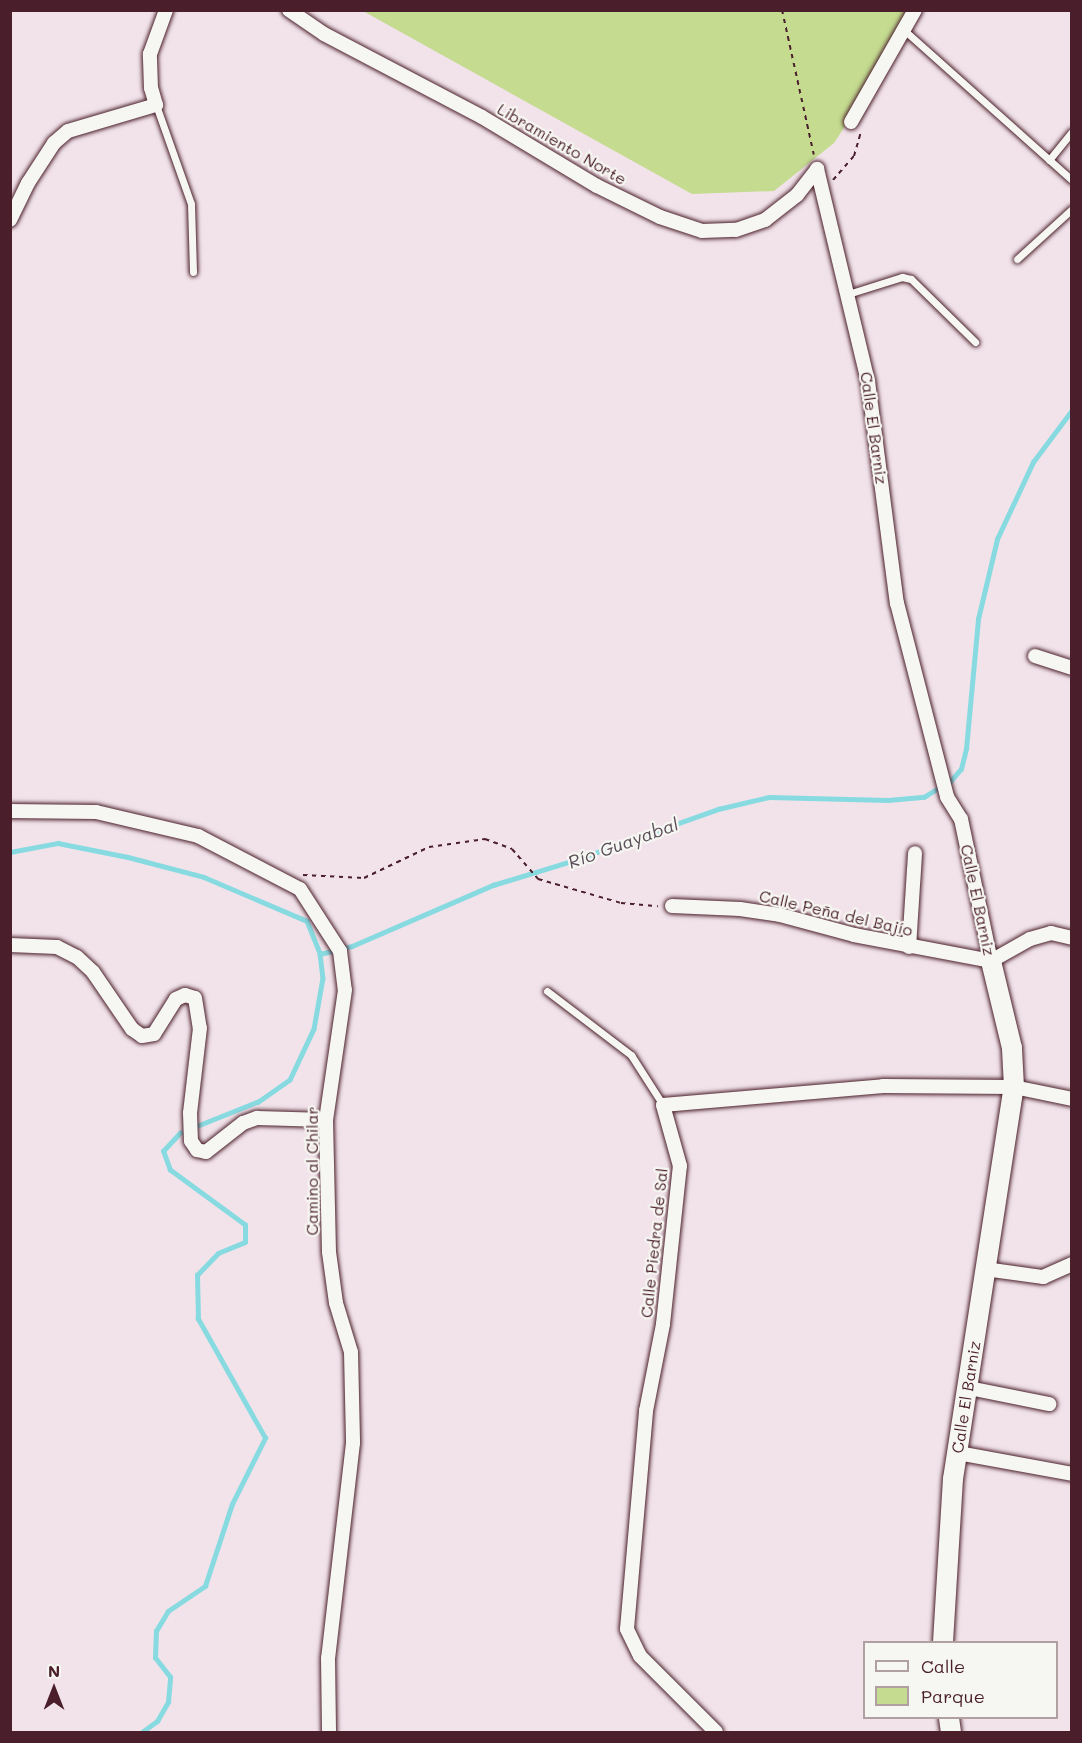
<!DOCTYPE html>
<html>
<head>
<meta charset="utf-8">
<style>
  body { margin:0 }
  #map { position:relative; width:1082px; height:1743px; overflow:hidden; background:#f2e3ea; font-family:Mali,sans-serif }
  div>[style] { position:absolute }
  .green>* { inset:0; background:#c4db90 }
  .stream>* { height:4.5px; margin:-2.25px; padding:0 2.25px; transform-origin:2.25px; border-radius:2.25px; background:#88dae1 }
  .path>* { height:2px; margin-top:-1px; transform-origin:0; background:repeating-linear-gradient(90deg,#4a1f2b 0 4.5px,transparent 0 9px) }
  .roads { filter:drop-shadow(0 0 2px #4a1f2b) drop-shadow(0 0 2px #4a1f2b) }
  .lane>* { height:7px; margin:-3.5px; padding:0 3.5px; transform-origin:3.5px; border-radius:3.5px; background:#f6f6f2 }
  .street>* { height:14px; margin:-7px; padding:0 7px; transform-origin:7px; border-radius:7px; background:#f6f6f2 }
  .secondary>* { height:20px; margin:-10px; padding:0 10px; transform-origin:10px; border-radius:10px; background:#f6f6f2 }
  span { translate:-50% -50%; white-space:nowrap; text-align:center; line-height:1.15; -webkit-text-stroke:4.5px #f6f6f2; paint-order:stroke }
  .street-label { font-size:16px; color:#4a1f2b }
  .water-label { font-size:18px; color:#5a4e58; font-style:italic }
  .frame { position:absolute; inset:0; border:12px solid #4a1f2b; pointer-events:none }
  .legend { position:absolute; left:863px; top:1641px; width:195px; height:78px; box-sizing:border-box; background:#f6f6f2; border:2px solid #b1a0a2; margin:0; padding:8px 10px; list-style:none; font-size:18px; color:#4a1f2b }
  .legend li { display:flex; align-items:center; gap:12px; height:30px }
  .legend b { width:30px; border:2px solid #b1a0a2 }
  .north { position:absolute; left:24px; top:1659px; width:60px; height:60px; -webkit-text-stroke:4px #f6f6f2; paint-order:stroke; rotate:0deg; font-size:16px; font-weight:700; line-height:24px; text-align:center; color:#4a1f2b }
  .north::after { content:''; display:block; margin:auto; width:21px; height:27px; background:#4a1f2b; clip-path:polygon(50% 0,100% 100%,50% 72%,0 100%) }
</style>
</head>
<body>
<div id="map">
  <div class="green">
    <i style="clip-path:polygon(363px 11px,921px 11px,834px 143px,774px 191px,692px 194px)"></i>
  </div>
  <div class="stream">
    <i style="left:947px;top:785px;width:21px;rotate:-49deg"></i>
    <i style="left:961px;top:769px;width:21px;rotate:-76deg"></i>
    <i style="left:966px;top:749px;width:131px;rotate:-84.7deg"></i>
    <i style="left:978px;top:619px;width:82px;rotate:-76.6deg"></i>
    <i style="left:997px;top:539px;width:85px;rotate:-64.9deg"></i>
    <i style="left:1033px;top:462px;width:65px;rotate:-53.1deg"></i>
    <i style="left:10px;top:852px;width:49px;rotate:-10.6deg"></i>
    <i style="left:58px;top:843px;width:71px;rotate:11.3deg"></i>
    <i style="left:128px;top:857px;width:79px;rotate:14.7deg"></i>
    <i style="left:204px;top:877px;width:112px;rotate:23.1deg"></i>
    <i style="left:307px;top:921px;width:35px;rotate:68deg"></i>
    <i style="left:320px;top:954px;width:24px;rotate:83deg"></i>
    <i style="left:323px;top:978px;width:52px;rotate:100deg"></i>
    <i style="left:314px;top:1029px;width:56px;rotate:115.2deg"></i>
    <i style="left:290px;top:1080px;width:39px;rotate:145deg"></i>
    <i style="left:258px;top:1102px;width:70px;rotate:158.2deg"></i>
    <i style="left:320px;top:954px;width:33px;rotate:-14deg"></i>
    <i style="left:352px;top:946px;width:154px;rotate:-23.4deg"></i>
    <i style="left:493px;top:885px;width:83px;rotate:-16.9deg"></i>
    <i style="left:572px;top:861px;width:155px;rotate:-19.6deg"></i>
    <i style="left:718px;top:809px;width:52px;rotate:-13.2deg"></i>
    <i style="left:769px;top:797px;width:119px;rotate:1.4deg"></i>
    <i style="left:888px;top:800px;width:36px;rotate:-5deg"></i>
    <i style="left:924px;top:797px;width:15px;rotate:-32deg"></i>
    <i style="left:142px;top:1732px;width:19px;rotate:-36deg"></i>
    <i style="left:157px;top:1721px;width:22px;rotate:-60deg"></i>
    <i style="left:168px;top:1702px;width:25px;rotate:-85deg"></i>
    <i style="left:170px;top:1677px;width:24px;rotate:-128deg"></i>
    <i style="left:155px;top:1658px;width:27px;rotate:-88deg"></i>
    <i style="left:156px;top:1631px;width:23px;rotate:-59deg"></i>
    <i style="left:168px;top:1611px;width:45px;rotate:-34deg"></i>
    <i style="left:205px;top:1586px;width:86px;rotate:-71.8deg"></i>
    <i style="left:232px;top:1504px;width:74px;rotate:-63.4deg"></i>
    <i style="left:265px;top:1438px;width:137px;rotate:-119.4deg"></i>
    <i style="left:198px;top:1319px;width:44px;rotate:-91.3deg"></i>
    <i style="left:197px;top:1275px;width:30px;rotate:-46deg"></i>
    <i style="left:218px;top:1253px;width:29px;rotate:-22deg"></i>
    <i style="left:245px;top:1242px;width:17px;rotate:-90deg"></i>
    <i style="left:245px;top:1225px;width:93px;rotate:-143.7deg"></i>
    <i style="left:170px;top:1170px;width:20px;rotate:-110deg"></i>
    <i style="left:163px;top:1151px;width:25px;rotate:-47deg"></i>
  </div>
  <div class="path">
    <i style="left:782px;top:10px;width:148px;rotate:77.6deg"></i>
    <i style="left:833px;top:180px;width:32px;rotate:-49deg"></i>
    <i style="left:854px;top:156px;width:25px;rotate:-74deg"></i>
    <i style="left:303px;top:875px;width:61px;rotate:2.8deg"></i>
    <i style="left:364px;top:878px;width:72px;rotate:-25.5deg"></i>
    <i style="left:429px;top:847px;width:57px;rotate:-8.1deg"></i>
    <i style="left:485px;top:839px;width:29px;rotate:20deg"></i>
    <i style="left:512px;top:849px;width:40px;rotate:49deg"></i>
    <i style="left:538px;top:879px;width:86px;rotate:16.1deg"></i>
    <i style="left:621px;top:903px;width:37px;rotate:5deg"></i>
  </div>
  <div class="roads">
    <div class="lane">
      <i style="left:904px;top:30px;width:225px;rotate:41.8deg"></i>
      <i style="left:156px;top:105px;width:105px;rotate:70.5deg"></i>
      <i style="left:191px;top:204px;width:68px;rotate:88.3deg"></i>
      <i style="left:1049px;top:160px;width:36px;rotate:-51deg"></i>
      <i style="left:1017px;top:259px;width:74px;rotate:-42.3deg"></i>
      <i style="left:848px;top:294px;width:57px;rotate:-17.5deg"></i>
      <i style="left:902px;top:277px;width:9px;rotate:13deg"></i>
      <i style="left:911px;top:279px;width:90px;rotate:44.5deg"></i>
      <i style="left:547px;top:991px;width:106px;rotate:37.3deg"></i>
      <i style="left:631px;top:1055px;width:59px;rotate:57.4deg"></i>
    </div>
    <div class="street">
      <i style="left:289px;top:10px;width:42px;rotate:34.4deg"></i>
      <i style="left:324px;top:34px;width:178px;rotate:27.7deg"></i>
      <i style="left:482px;top:117px;width:134px;rotate:31deg"></i>
      <i style="left:597px;top:186px;width:70px;rotate:26.2deg"></i>
      <i style="left:660px;top:217px;width:44px;rotate:18.4deg"></i>
      <i style="left:702px;top:231px;width:34px;rotate:-2deg"></i>
      <i style="left:736px;top:230px;width:31px;rotate:-19deg"></i>
      <i style="left:765px;top:220px;width:41px;rotate:-38deg"></i>
      <i style="left:797px;top:195px;width:33px;rotate:-52deg"></i>
      <i style="left:851px;top:122px;width:129px;rotate:-60.3deg"></i>
      <i style="left:817px;top:169px;width:218px;rotate:76.5deg"></i>
      <i style="left:868px;top:381px;width:224px;rotate:82.6deg"></i>
      <i style="left:897px;top:603px;width:200px;rotate:75.5deg"></i>
      <i style="left:947px;top:797px;width:26px;rotate:58deg"></i>
      <i style="left:961px;top:819px;width:145px;rotate:78.1deg"></i>
      <i style="left:10px;top:220px;width:41px;rotate:-64.1deg"></i>
      <i style="left:28px;top:183px;width:48px;rotate:-57deg"></i>
      <i style="left:54px;top:143px;width:18px;rotate:-41deg"></i>
      <i style="left:68px;top:131px;width:92px;rotate:-16.5deg"></i>
      <i style="left:156px;top:105px;width:18px;rotate:-106deg"></i>
      <i style="left:151px;top:88px;width:34px;rotate:-92deg"></i>
      <i style="left:150px;top:54px;width:47px;rotate:-70deg"></i>
      <i style="left:1035px;top:656px;width:39px;rotate:18deg"></i>
      <i style="left:10px;top:811px;width:86px;rotate:0.7deg"></i>
      <i style="left:96px;top:812px;width:105px;rotate:13.2deg"></i>
      <i style="left:198px;top:836px;width:115px;rotate:27.5deg"></i>
      <i style="left:300px;top:889px;width:74px;rotate:57.2deg"></i>
      <i style="left:340px;top:951px;width:39px;rotate:83deg"></i>
      <i style="left:345px;top:990px;width:131px;rotate:98.3deg"></i>
      <i style="left:326px;top:1120px;width:132px;rotate:88.7deg"></i>
      <i style="left:329px;top:1252px;width:51px;rotate:82.2deg"></i>
      <i style="left:336px;top:1303px;width:51px;rotate:73deg"></i>
      <i style="left:351px;top:1352px;width:91px;rotate:88.7deg"></i>
      <i style="left:353px;top:1443px;width:216px;rotate:96.6deg"></i>
      <i style="left:328px;top:1658px;width:74px;rotate:89.2deg"></i>
      <i style="left:672px;top:906px;width:68px;rotate:2.5deg"></i>
      <i style="left:740px;top:909px;width:40px;rotate:8.5deg"></i>
      <i style="left:780px;top:915px;width:77px;rotate:15.1deg"></i>
      <i style="left:854px;top:935px;width:139px;rotate:10.7deg"></i>
      <i style="left:10px;top:945px;width:47px;rotate:2.4deg"></i>
      <i style="left:57px;top:947px;width:22px;rotate:27deg"></i>
      <i style="left:77px;top:957px;width:22px;rotate:43deg"></i>
      <i style="left:93px;top:972px;width:69px;rotate:55.6deg"></i>
      <i style="left:132px;top:1029px;width:12px;rotate:35deg"></i>
      <i style="left:142px;top:1036px;width:12px;rotate:-9deg"></i>
      <i style="left:154px;top:1034px;width:41px;rotate:-57.8deg"></i>
      <i style="left:176px;top:999px;width:10px;rotate:-24deg"></i>
      <i style="left:185px;top:995px;width:10px;rotate:17deg"></i>
      <i style="left:195px;top:998px;width:30px;rotate:81deg"></i>
      <i style="left:200px;top:1028px;width:86px;rotate:96.7deg"></i>
      <i style="left:190px;top:1113px;width:28px;rotate:88deg"></i>
      <i style="left:191px;top:1141px;width:11px;rotate:56deg"></i>
      <i style="left:197px;top:1150px;width:9px;rotate:13deg"></i>
      <i style="left:206px;top:1152px;width:47px;rotate:-38.1deg"></i>
      <i style="left:243px;top:1123px;width:15px;rotate:-20deg"></i>
      <i style="left:257px;top:1118px;width:69px;rotate:1.7deg"></i>
      <i style="left:909px;top:947px;width:94px;rotate:-86.3deg"></i>
      <i style="left:991px;top:961px;width:45px;rotate:-29.4deg"></i>
      <i style="left:1030px;top:939px;width:22px;rotate:-16deg"></i>
      <i style="left:1051px;top:933px;width:22px;rotate:13deg"></i>
      <i style="left:985px;top:1269px;width:59px;rotate:7.9deg"></i>
      <i style="left:1043px;top:1277px;width:32px;rotate:-24deg"></i>
      <i style="left:969px;top:1388px;width:82px;rotate:11.3deg"></i>
      <i style="left:958px;top:1453px;width:116px;rotate:10.4deg"></i>
      <i style="left:716px;top:1732px;width:107px;rotate:-135deg"></i>
      <i style="left:640px;top:1656px;width:30px;rotate:-116deg"></i>
      <i style="left:627px;top:1629px;width:219px;rotate:-85deg"></i>
      <i style="left:646px;top:1411px;width:89px;rotate:-78.9deg"></i>
      <i style="left:663px;top:1324px;width:159px;rotate:-83.9deg"></i>
      <i style="left:680px;top:1166px;width:63px;rotate:-105.6deg"></i>
      <i style="left:663px;top:1105px;width:221px;rotate:-4.9deg"></i>
      <i style="left:883px;top:1086px;width:131px;rotate:0.4deg"></i>
      <i style="left:1014px;top:1087px;width:59px;rotate:11.7deg"></i>
    </div>
    <div class="secondary">
      <i style="left:943px;top:1642px;width:163px;rotate:-86.5deg"></i>
      <i style="left:953px;top:1479px;width:397px;rotate:-81.2deg"></i>
      <i style="left:1014px;top:1087px;width:39px;rotate:-93deg"></i>
      <i style="left:1012px;top:1048px;width:89px;rotate:-103.6deg"></i>
      <i style="left:949px;top:1718px;width:14px;rotate:82deg"></i>
    </div>
  </div>
  <div class="street-label">
    <span style="left:562px;top:144px;rotate:30deg">Libramiento Norte</span>
    <span style="left:874px;top:428px;rotate:82deg">Calle El Barniz</span>
    <span style="left:978px;top:900px;rotate:78deg">Calle El Barniz</span>
    <span style="left:836px;top:913px;rotate:13deg">Calle Peña del Bajío</span>
    <span style="left:312px;top:1171px;rotate:-90deg">Camino al Chilar</span>
    <span style="left:654px;top:1243px;rotate:-84deg">Calle Piedra de Sal</span>
    <span style="left:966px;top:1397px;rotate:-81deg">Calle El Barniz</span>
  </div>
  <div class="water-label">
    <span style="left:623px;top:843px;rotate:-20deg">Río Guayabal</span>
  </div>
  <div class="frame"></div>
  <ul class="legend">
  <li><b style="height:8px;background:#f6f6f2"></b>Calle</li>
  <li><b style="height:16px;background:#c4db90"></b>Parque</li>
  </ul>
  <div class="north">N</div>
</div>
</body>
</html>
